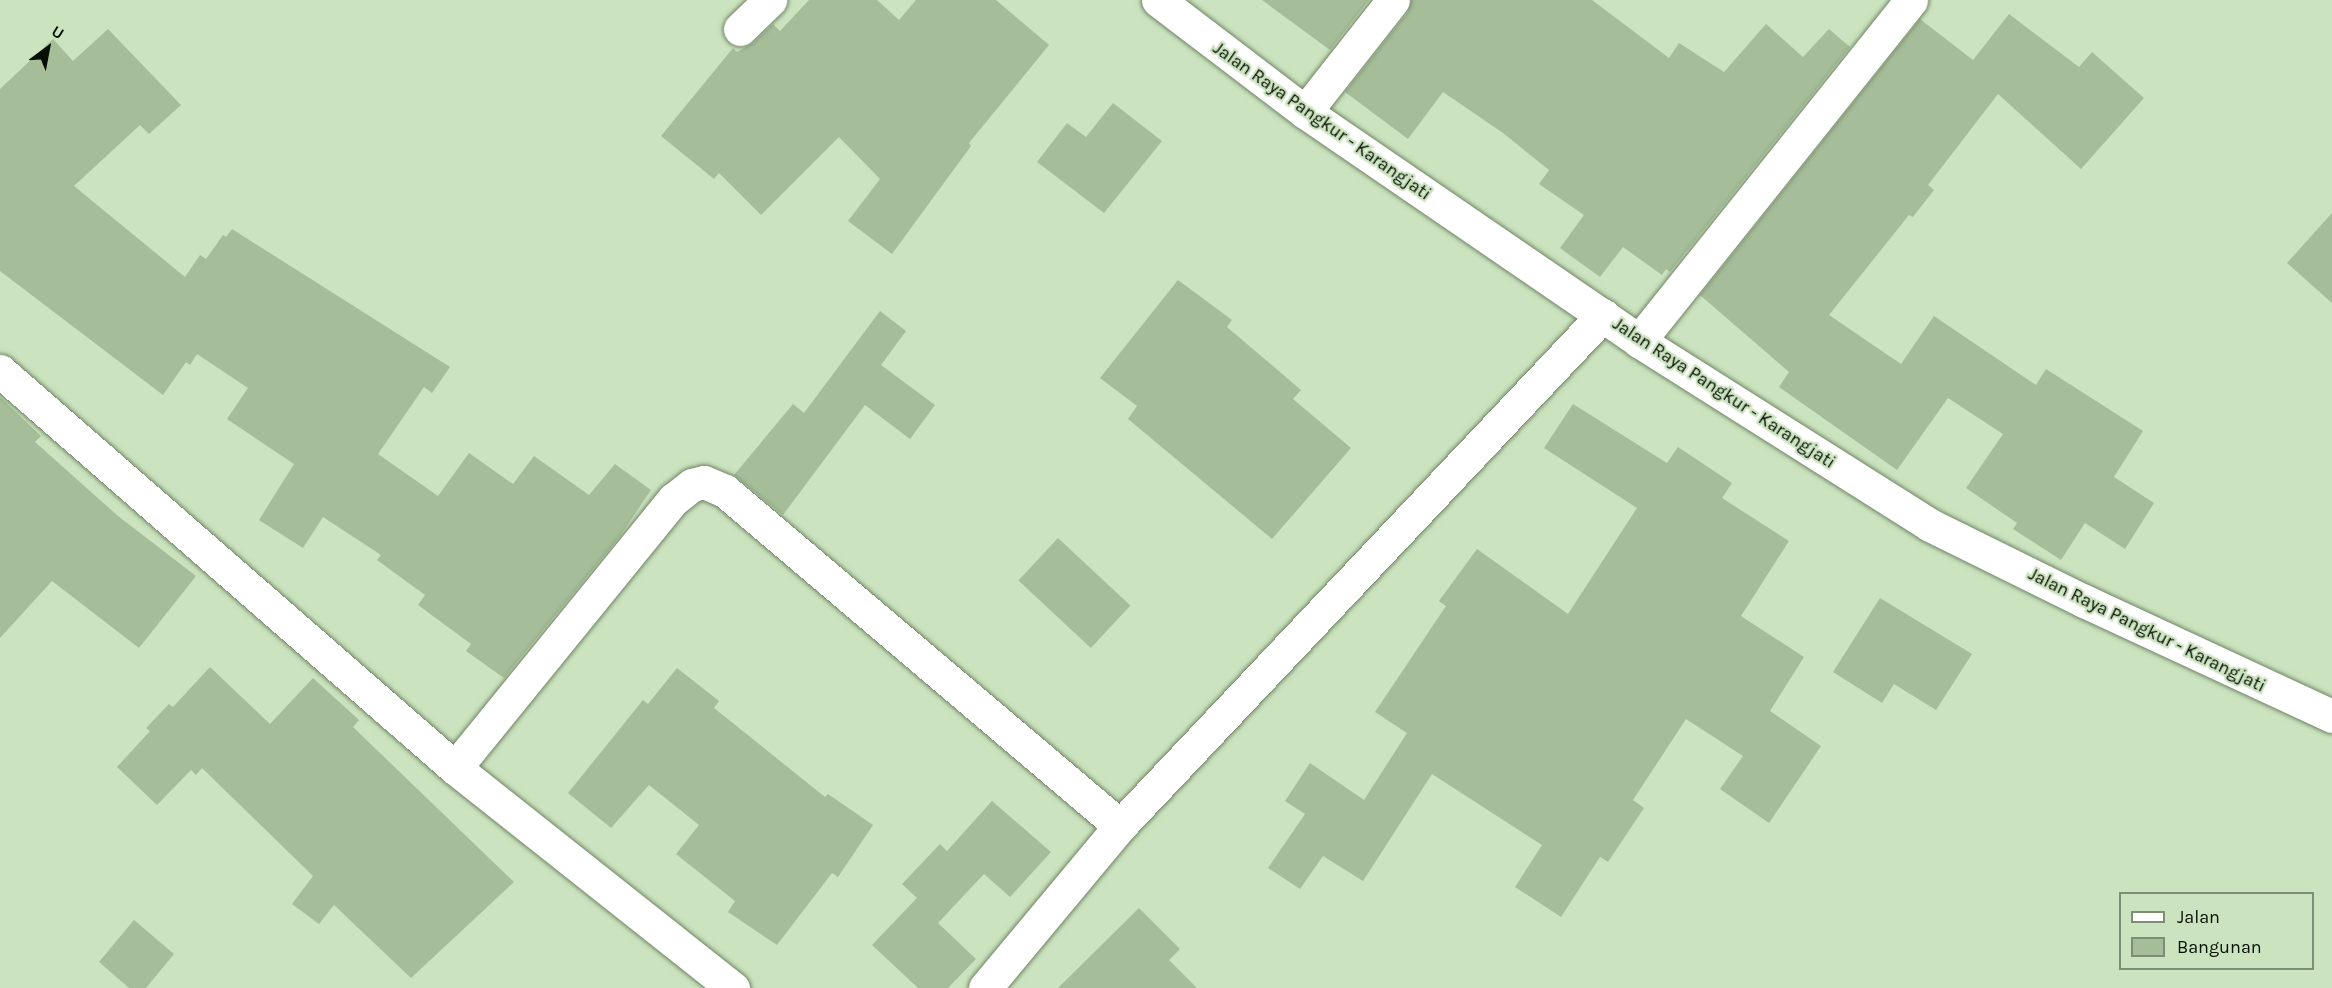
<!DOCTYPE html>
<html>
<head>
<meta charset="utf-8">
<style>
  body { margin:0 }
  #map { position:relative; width:2332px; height:988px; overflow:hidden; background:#cbe3bf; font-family:Karla,sans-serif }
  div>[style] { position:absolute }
  .building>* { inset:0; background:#a6bd9a; transform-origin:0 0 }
  .roads { filter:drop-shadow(0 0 2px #6f8464) drop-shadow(0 0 2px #6f8464) }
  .street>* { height:33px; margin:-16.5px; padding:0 16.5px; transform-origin:16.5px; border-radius:16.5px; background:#fff }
  .secondary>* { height:33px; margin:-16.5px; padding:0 16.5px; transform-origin:16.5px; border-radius:16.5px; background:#fff }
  span { translate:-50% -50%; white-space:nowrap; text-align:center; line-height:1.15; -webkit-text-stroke:4.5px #cbe3bf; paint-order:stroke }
  .street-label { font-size:18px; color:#070e04 }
  .legend { position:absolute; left:2119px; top:892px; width:195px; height:78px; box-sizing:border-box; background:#cbe3bf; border:2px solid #7d8e74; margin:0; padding:8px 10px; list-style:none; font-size:18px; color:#070e04 }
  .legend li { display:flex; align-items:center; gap:12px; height:30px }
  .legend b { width:30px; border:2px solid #7d8e74 }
  .north { position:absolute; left:18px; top:18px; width:60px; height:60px; -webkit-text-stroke:4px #cbe3bf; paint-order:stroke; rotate:32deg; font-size:16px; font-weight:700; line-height:24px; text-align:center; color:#070e04 }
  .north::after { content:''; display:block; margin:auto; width:21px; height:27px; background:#070e04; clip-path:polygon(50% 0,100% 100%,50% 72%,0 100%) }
</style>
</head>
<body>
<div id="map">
  <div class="building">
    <i style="clip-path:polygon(809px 0,877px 0,899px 20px,916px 0,996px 0,1049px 45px,969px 143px,971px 146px,892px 254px,848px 221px,880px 179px,839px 137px,761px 215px,719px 173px,714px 179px,661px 136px,733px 48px,737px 52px,753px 43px,773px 24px,780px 31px)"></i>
    <i style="clip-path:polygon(1262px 0,1369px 0,1330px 50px)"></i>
    <i style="clip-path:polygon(1411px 0,1592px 0,1669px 58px,1679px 43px,1724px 72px,1766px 24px,1803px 57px,1829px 29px,1850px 47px,1670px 272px,1666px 269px,1662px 275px,1623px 247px,1600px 277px,1560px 248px,1584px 215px,1539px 184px,1549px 170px,1503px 133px,1443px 92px,1408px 139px,1345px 92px,1408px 12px)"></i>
    <i style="clip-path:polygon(2009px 14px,2079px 67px,2092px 52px,2144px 98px,2081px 169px,1998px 94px,1928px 185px,1934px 190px,1913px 217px,1909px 215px,1829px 315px,1901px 364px,1934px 316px,2036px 385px,2046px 369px,2143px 431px,2114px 477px,2154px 503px,2125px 549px,2085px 523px,2061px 560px,2013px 529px,2017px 523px,1966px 488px,2003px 434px,1948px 398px,1897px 470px,1779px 387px,1789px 372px,1700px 295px,1920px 19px,1973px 60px)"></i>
    <i style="clip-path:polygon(108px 29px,181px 105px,149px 134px,140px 125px,74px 186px,185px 277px,200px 255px,206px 259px,223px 235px,226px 237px,232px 229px,450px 367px,432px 393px,424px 387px,378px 454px,438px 496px,469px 453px,513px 484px,534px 456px,589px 495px,615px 464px,651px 490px,620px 536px,504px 678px,466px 651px,471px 644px,418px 605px,425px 595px,377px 560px,381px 555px,323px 517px,303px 548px,259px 520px,294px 464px,227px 419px,248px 388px,197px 354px,190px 365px,186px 362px,163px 395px,0 271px,0 89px,53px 39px,73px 61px)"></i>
    <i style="clip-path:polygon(1113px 103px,1162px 141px,1104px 213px,1037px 162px,1067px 123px,1086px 137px)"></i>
    <i style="clip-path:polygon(2332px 213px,2332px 303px,2287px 263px)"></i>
    <i style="clip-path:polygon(1178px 280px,1232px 320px,1227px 327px,1301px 390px,1293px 399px,1351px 448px,1272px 539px,1128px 419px,1137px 406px,1100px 378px)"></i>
    <i style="clip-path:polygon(880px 311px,906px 331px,881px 365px,935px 405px,910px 439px,865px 405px,783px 515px,734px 475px,793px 404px,804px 413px)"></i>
    <i style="clip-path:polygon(0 397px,41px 436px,35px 442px,118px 516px,196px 576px,139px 648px,52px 581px,0 638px)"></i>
    <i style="clip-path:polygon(1573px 404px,1667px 463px,1678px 447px,1732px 483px,1722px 498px,1789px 541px,1741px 616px,1804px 657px,1770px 711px,1821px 746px,1769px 823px,1720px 789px,1743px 756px,1686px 719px,1633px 800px,1644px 808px,1608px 862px,1600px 857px,1561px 917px,1515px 887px,1542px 845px,1432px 774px,1363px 881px,1323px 856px,1300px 889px,1268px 868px,1305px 814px,1285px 801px,1310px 763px,1364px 800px,1407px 733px,1375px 712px,1446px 606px,1439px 601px,1477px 549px,1568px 614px,1637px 508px,1544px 448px)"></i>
    <i style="left:1058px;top:538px;width:99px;height:58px;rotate:43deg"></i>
    <i style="clip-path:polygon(1880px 598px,1972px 654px,1936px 710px,1894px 684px,1882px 703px,1833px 672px)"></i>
    <i style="clip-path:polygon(210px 667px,270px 724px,313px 678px,359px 720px,353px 727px,514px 882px,411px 978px,334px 905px,319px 924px,292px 904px,313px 876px,202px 768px,196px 775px,191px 770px,157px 805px,117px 767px,150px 731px,146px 728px,169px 704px,173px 707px)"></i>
    <i style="clip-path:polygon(677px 668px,719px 701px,714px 708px,825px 797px,828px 794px,873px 825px,838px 877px,832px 873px,777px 945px,728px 912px,735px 901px,676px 854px,699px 825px,649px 785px,611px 828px,568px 793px,643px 700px,648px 704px)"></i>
    <i style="clip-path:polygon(992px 801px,1051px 852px,1010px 897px,984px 874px,938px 923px,976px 959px,948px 988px,918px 988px,872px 945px,917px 898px,902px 884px,940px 844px,947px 851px)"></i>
    <i style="clip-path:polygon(1139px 908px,1180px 949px,1169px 960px,1197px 988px,1058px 988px)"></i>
    <i style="clip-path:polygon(134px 920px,174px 954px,146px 988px,129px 988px,99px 962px)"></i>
  </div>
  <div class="roads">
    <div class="street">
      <i style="left:740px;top:29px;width:42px;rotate:-44deg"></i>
      <i style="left:1305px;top:112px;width:142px;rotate:-51.8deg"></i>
      <i style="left:1639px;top:341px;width:436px;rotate:-51.4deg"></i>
      <i style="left:0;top:371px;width:604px;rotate:41.11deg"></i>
      <i style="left:455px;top:768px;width:355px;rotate:38.4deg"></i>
      <i style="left:455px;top:768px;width:347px;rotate:-50.9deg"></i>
      <i style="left:674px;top:499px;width:23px;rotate:-38deg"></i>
      <i style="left:692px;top:485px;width:12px;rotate:-14deg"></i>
      <i style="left:704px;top:482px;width:23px;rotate:23deg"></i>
      <i style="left:725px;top:491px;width:518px;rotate:40.3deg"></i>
      <i style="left:985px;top:988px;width:211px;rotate:-50.2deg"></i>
      <i style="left:1120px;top:826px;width:703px;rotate:-46.61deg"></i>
    </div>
    <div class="secondary">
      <i style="left:1158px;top:0;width:185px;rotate:37.3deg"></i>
      <i style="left:1305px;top:112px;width:405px;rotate:34.4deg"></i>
      <i style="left:1639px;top:341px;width:344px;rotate:32.3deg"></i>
      <i style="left:1930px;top:525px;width:172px;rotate:26.3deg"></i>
      <i style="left:2084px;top:601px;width:273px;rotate:24.9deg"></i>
    </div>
  </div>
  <div class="street-label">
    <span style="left:1322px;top:121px;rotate:35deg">Jalan Raya Pangkur - Karangjati</span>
    <span style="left:1724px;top:393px;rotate:33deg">Jalan Raya Pangkur - Karangjati</span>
    <span style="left:2147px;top:630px;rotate:26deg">Jalan Raya Pangkur - Karangjati</span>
  </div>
  <ul class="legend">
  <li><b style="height:8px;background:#fff"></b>Jalan</li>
  <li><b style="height:16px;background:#a6bd9a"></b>Bangunan</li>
  </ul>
  <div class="north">U</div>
</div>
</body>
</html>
